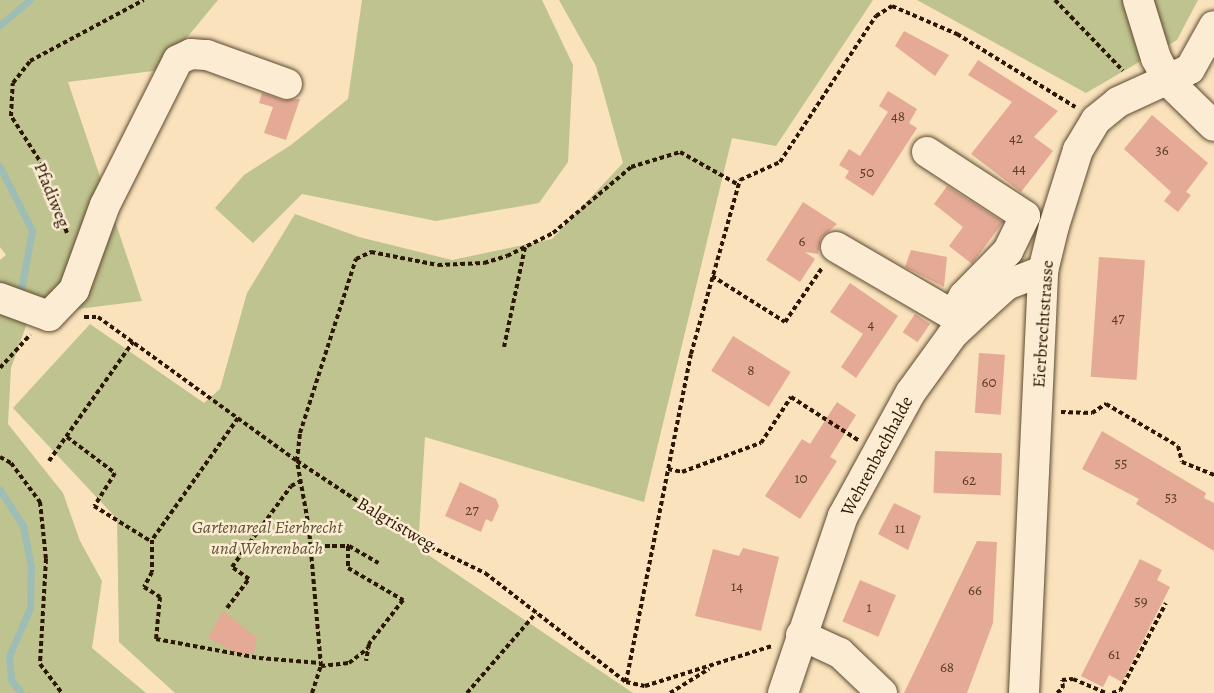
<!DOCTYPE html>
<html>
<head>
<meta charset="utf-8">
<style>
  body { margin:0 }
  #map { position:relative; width:1214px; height:693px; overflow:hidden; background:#f9e2bc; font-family:Alegreya,serif }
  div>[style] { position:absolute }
  .green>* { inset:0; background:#bfc38f }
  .stream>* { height:7px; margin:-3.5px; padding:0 3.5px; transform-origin:3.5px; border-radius:3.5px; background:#9ebdb4 }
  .building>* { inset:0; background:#e4aa95; transform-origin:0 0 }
  .path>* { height:4px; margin-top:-2px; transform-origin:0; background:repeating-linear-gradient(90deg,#2c1702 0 4.5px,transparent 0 7.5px) }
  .roads { filter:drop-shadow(0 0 2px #5f4a30) drop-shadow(0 0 2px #5f4a30) }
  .minor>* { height:30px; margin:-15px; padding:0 15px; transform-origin:15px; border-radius:15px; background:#fbecd3 }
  span { translate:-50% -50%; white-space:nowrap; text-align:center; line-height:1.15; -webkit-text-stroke:5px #fbecd3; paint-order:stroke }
  .number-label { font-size:15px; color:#5a3c27 }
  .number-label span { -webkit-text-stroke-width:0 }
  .street-label { font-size:18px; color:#2c1702 }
  .park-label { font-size:18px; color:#5f5333; font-style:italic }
</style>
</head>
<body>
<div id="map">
  <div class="green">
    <i style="clip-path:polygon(0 0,218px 0,160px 70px,68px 82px,142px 301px,30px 315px,11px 368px,8px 424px,63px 493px,80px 541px,102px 581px,92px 648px,146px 693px,0 693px,0 260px,6px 255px,0 247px)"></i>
    <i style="clip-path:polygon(362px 0,542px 0,573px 65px,568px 162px,539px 203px,436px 221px,302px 194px,253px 243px,215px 208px,244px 175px,291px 145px,348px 99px)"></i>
    <i style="clip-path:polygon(559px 0,873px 0,776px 146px,732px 138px,644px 502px,425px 437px,418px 548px,633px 693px,175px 693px,119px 642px,117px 519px,13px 408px,90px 324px,204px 403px,220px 389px,247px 293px,295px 214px,359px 237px,452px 260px,552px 239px,623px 163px,596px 66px)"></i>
    <i style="clip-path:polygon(917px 0,1198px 0,1177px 40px,1086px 93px)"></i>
  </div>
  <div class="stream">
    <i style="left:0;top:25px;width:39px;rotate:-40deg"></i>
    <i style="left:0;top:167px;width:71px;rotate:63.1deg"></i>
    <i style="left:32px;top:230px;width:56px;rotate:100.3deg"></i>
    <i style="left:22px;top:285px;width:14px;rotate:126deg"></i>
    <i style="left:0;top:490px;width:43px;rotate:57.4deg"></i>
    <i style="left:23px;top:526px;width:42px;rotate:79deg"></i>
    <i style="left:31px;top:567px;width:41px;rotate:91.4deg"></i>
    <i style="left:30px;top:608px;width:52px;rotate:113.6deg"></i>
    <i style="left:9px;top:656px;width:24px;rotate:85deg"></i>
    <i style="left:11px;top:680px;width:16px;rotate:52deg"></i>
  </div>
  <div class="building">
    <i style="clip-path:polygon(904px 31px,949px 55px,935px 76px,895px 46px)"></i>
    <i style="clip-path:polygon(978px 60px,1058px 111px,1034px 137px,1053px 151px,1021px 192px,971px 154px,1012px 102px,968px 75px)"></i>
    <i style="clip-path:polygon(888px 91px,917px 109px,909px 123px,917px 128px,873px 196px,845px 178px,849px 171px,839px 165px,849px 149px,860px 156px,888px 112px,879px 106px)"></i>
    <i style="clip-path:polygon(262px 93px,282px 100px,300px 99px,286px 140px,264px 133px,273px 107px,259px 103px)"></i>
    <i style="clip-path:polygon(1152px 115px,1208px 163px,1186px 192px,1191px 195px,1178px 212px,1164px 201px,1171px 192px,1124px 149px)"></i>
    <i style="clip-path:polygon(947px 186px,1003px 222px,972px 264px,949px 246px,963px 227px,934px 204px)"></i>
    <i style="clip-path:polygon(803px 202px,837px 224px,821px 238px,818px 254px,805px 252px,815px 259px,800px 282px,766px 260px)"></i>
    <i style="clip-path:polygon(911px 250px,947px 257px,944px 287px,905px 267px)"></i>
    <i style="left:1099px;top:257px;width:46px;height:120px;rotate:4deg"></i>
    <i style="clip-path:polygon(850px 283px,898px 316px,856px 378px,841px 367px,863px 334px,830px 312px)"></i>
    <i style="left:915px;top:314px;width:18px;height:22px;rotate:34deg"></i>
    <i style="left:733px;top:336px;width:68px;height:41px;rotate:32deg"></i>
    <i style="left:979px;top:353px;width:26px;height:60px;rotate:4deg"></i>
    <i style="clip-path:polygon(837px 402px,856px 415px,830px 457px,837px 461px,800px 519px,765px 496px,802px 439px,810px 444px)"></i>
    <i style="clip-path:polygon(1102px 431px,1206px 493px,1204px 498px,1214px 503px,1214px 551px,1136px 504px,1139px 499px,1082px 469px)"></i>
    <i style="left:935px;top:451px;width:67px;height:42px;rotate:2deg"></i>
    <i style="clip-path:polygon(460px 482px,496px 499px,499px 506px,492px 522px,486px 519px,481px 532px,445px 516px)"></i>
    <i style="clip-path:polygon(894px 503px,921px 516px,908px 550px,878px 534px)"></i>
    <i style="clip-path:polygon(977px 541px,997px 542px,993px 623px,967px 693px,904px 693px)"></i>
    <i style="clip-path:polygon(743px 548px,779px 557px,761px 631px,695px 616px,713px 549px,739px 556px)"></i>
    <i style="clip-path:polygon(1140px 559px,1162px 570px,1157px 580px,1170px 587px,1122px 682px,1109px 675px,1103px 687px,1081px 676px)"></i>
    <i style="left:860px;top:580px;width:39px;height:45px;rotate:23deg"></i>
    <i style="clip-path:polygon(223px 611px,257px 638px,254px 654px,239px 654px,208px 638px)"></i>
  </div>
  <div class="path">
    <i style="left:1055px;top:0;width:98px;rotate:46.2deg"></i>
    <i style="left:67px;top:233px;width:71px;rotate:-109.7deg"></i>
    <i style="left:43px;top:166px;width:59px;rotate:-122.6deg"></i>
    <i style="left:11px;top:116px;width:33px;rotate:-87deg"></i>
    <i style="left:13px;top:83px;width:28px;rotate:-52deg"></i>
    <i style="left:30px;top:61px;width:129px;rotate:-28.2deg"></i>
    <i style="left:712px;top:276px;width:86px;rotate:32.2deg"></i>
    <i style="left:785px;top:322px;width:65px;rotate:-55.6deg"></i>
    <i style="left:84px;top:317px;width:14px"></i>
    <i style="left:98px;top:317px;width:246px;rotate:35.9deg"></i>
    <i style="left:297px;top:461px;width:144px;rotate:33.4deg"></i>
    <i style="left:417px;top:540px;width:76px;rotate:25.9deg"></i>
    <i style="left:485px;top:573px;width:178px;rotate:37.7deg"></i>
    <i style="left:626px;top:682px;width:19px;rotate:12deg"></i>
    <i style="left:645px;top:686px;width:133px;rotate:-17.5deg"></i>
    <i style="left:504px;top:347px;width:102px;rotate:-78.1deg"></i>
    <i style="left:0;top:368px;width:45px;rotate:-47.7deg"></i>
    <i style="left:1061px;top:412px;width:31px;rotate:2deg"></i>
    <i style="left:1092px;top:413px;width:17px;rotate:-33deg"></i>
    <i style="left:1106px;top:404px;width:83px;rotate:30.3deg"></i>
    <i style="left:1178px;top:446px;width:16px;rotate:76deg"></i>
    <i style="left:1182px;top:462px;width:35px;rotate:22deg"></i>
    <i style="left:238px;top:418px;width:149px;rotate:125.2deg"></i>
    <i style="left:152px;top:540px;width:32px;rotate:90deg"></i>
    <i style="left:152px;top:572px;width:17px;rotate:118deg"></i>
    <i style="left:144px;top:587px;width:19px;rotate:32deg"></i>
    <i style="left:160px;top:597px;width:42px;rotate:95.4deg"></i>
    <i style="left:156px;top:639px;width:105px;rotate:10.5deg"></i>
    <i style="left:259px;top:658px;width:61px;rotate:4.7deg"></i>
    <i style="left:67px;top:437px;width:60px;rotate:36.9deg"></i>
    <i style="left:115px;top:473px;width:39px;rotate:122deg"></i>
    <i style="left:94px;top:506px;width:68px;rotate:31.8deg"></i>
    <i style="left:0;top:457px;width:13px;rotate:29deg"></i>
    <i style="left:11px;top:463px;width:49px;rotate:53.4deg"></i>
    <i style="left:40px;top:502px;width:57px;rotate:84deg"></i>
    <i style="left:46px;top:559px;width:105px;rotate:93.3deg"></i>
    <i style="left:40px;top:664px;width:36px;rotate:53deg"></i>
    <i style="left:49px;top:461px;width:146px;rotate:-54.8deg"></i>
    <i style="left:668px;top:469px;width:14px;rotate:12deg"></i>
    <i style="left:682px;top:472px;width:84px;rotate:-20.2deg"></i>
    <i style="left:761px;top:443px;width:55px;rotate:-56.9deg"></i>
    <i style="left:791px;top:397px;width:80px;rotate:32.7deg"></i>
    <i style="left:310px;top:546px;width:39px"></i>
    <i style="left:349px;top:546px;width:34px;rotate:30deg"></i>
    <i style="left:348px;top:546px;width:22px;rotate:90deg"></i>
    <i style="left:348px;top:568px;width:64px;rotate:30.2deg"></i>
    <i style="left:403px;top:600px;width:56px;rotate:127.7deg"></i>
    <i style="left:369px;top:644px;width:17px;rotate:100deg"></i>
    <i style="left:227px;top:608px;width:36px;rotate:-53deg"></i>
    <i style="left:249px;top:579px;width:21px;rotate:-145deg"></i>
    <i style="left:232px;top:567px;width:100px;rotate:-53.9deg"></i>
    <i style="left:291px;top:486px;width:11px;rotate:-27deg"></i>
    <i style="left:321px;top:666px;width:28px;rotate:-6deg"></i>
    <i style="left:349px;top:663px;width:24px;rotate:-38deg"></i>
    <i style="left:626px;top:682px;width:334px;rotate:-78.8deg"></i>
    <i style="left:691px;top:354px;width:181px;rotate:-74.3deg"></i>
    <i style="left:740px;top:180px;width:44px;rotate:-24.2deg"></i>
    <i style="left:780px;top:162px;width:175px;rotate:-56.7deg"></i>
    <i style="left:876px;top:16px;width:19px;rotate:-32deg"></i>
    <i style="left:892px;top:6px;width:71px;rotate:23.3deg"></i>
    <i style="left:957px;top:34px;width:139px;rotate:31.7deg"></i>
    <i style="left:312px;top:693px;width:28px;rotate:-72deg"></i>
    <i style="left:321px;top:666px;width:139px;rotate:-95deg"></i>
    <i style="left:309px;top:528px;width:68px;rotate:-100.2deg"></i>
    <i style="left:297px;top:461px;width:28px;rotate:-84deg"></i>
    <i style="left:300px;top:433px;width:183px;rotate:-72.2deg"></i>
    <i style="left:356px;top:259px;width:17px;rotate:-25deg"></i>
    <i style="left:371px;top:252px;width:68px;rotate:11deg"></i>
    <i style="left:438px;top:265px;width:46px;rotate:-2.5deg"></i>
    <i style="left:484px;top:263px;width:24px;rotate:-17deg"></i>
    <i style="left:507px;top:256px;width:51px;rotate:-26.6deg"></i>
    <i style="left:553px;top:233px;width:102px;rotate:-40.2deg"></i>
    <i style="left:631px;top:167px;width:51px;rotate:-17deg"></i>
    <i style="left:680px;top:152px;width:68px;rotate:29.2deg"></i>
    <i style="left:467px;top:693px;width:106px;rotate:-49.2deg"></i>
    <i style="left:670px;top:693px;width:46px;rotate:-31.6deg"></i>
    <i style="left:1057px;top:693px;width:8px;rotate:-40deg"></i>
    <i style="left:1063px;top:688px;width:8px;rotate:-97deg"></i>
    <i style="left:1062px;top:680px;width:11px;rotate:-5deg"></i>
    <i style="left:1073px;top:679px;width:36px;rotate:23deg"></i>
    <i style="left:1112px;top:693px;width:8px;rotate:-14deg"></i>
    <i style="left:1120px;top:691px;width:99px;rotate:-62.4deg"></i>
  </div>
  <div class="roads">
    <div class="minor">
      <i style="left:1138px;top:0;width:61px;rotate:72.8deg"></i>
      <i style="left:1156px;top:58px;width:26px;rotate:62deg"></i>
      <i style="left:1168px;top:81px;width:64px;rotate:44.4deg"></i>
      <i style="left:927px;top:152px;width:117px;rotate:33.1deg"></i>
      <i style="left:1025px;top:216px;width:39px;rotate:116deg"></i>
      <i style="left:1008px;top:251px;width:63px;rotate:134.4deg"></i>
      <i style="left:964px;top:296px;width:22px;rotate:120deg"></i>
      <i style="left:836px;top:247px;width:149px;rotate:30.2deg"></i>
      <i style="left:0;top:298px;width:52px;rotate:20.2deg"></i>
      <i style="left:49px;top:316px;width:36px;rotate:-46deg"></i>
      <i style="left:74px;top:290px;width:90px;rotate:-70deg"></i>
      <i style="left:105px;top:205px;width:162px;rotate:-63.3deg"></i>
      <i style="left:178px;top:60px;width:14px;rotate:-25deg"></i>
      <i style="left:191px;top:54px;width:16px;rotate:4deg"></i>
      <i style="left:207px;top:55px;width:85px;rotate:19.9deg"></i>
      <i style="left:801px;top:635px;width:43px;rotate:24.8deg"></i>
      <i style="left:840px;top:653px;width:58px;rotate:43.6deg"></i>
      <i style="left:783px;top:693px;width:187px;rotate:-71.3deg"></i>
      <i style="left:843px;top:516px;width:141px;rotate:-61.3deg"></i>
      <i style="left:911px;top:392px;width:72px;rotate:-54.1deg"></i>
      <i style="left:953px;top:334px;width:41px;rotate:-43deg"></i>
      <i style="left:983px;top:306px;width:31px;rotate:-42deg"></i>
      <i style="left:1006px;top:285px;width:40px;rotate:-21deg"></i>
      <i style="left:1024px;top:693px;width:422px;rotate:-87.4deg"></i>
      <i style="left:1043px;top:271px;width:46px;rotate:-76.3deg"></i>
      <i style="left:1054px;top:226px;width:80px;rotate:-72.5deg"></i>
      <i style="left:1078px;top:150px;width:35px;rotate:-59deg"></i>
      <i style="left:1096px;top:120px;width:28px;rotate:-39deg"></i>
      <i style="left:1118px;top:102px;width:79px;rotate:-24.6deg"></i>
      <i style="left:1190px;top:69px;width:49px;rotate:-60.8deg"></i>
    </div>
  </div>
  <div class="number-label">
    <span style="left:898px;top:117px">48</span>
    <span style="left:1016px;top:139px">42</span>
    <span style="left:1162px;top:151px">36</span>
    <span style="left:1019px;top:169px">44</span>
    <span style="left:867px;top:173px">50</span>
    <span style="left:802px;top:242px">6</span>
    <span style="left:1118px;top:319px">47</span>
    <span style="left:871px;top:325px">4</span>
    <span style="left:751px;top:371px">8</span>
    <span style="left:989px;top:383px">60</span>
    <span style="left:1121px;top:464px">55</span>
    <span style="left:801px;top:479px">10</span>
    <span style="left:969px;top:481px">62</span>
    <span style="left:1171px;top:498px">53</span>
    <span style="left:472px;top:511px">27</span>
    <span style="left:900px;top:529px">11</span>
    <span style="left:737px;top:587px">14</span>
    <span style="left:975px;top:591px">66</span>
    <span style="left:1141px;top:602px">59</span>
    <span style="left:869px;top:608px">1</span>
    <span style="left:1114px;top:655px">61</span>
    <span style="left:947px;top:668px">68</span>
  </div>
  <div class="street-label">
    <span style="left:52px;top:195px;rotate:68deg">Pfadiweg</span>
    <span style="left:1043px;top:324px;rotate:-86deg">Eierbrechtstrasse</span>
    <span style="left:877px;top:456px;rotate:-62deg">Wehrenbachhalde</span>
    <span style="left:396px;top:524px;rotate:31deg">Balgristweg</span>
  </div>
  <div class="park-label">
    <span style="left:267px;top:538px">Gartenareal Eierbrecht<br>und Wehrenbach</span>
  </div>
</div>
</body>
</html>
